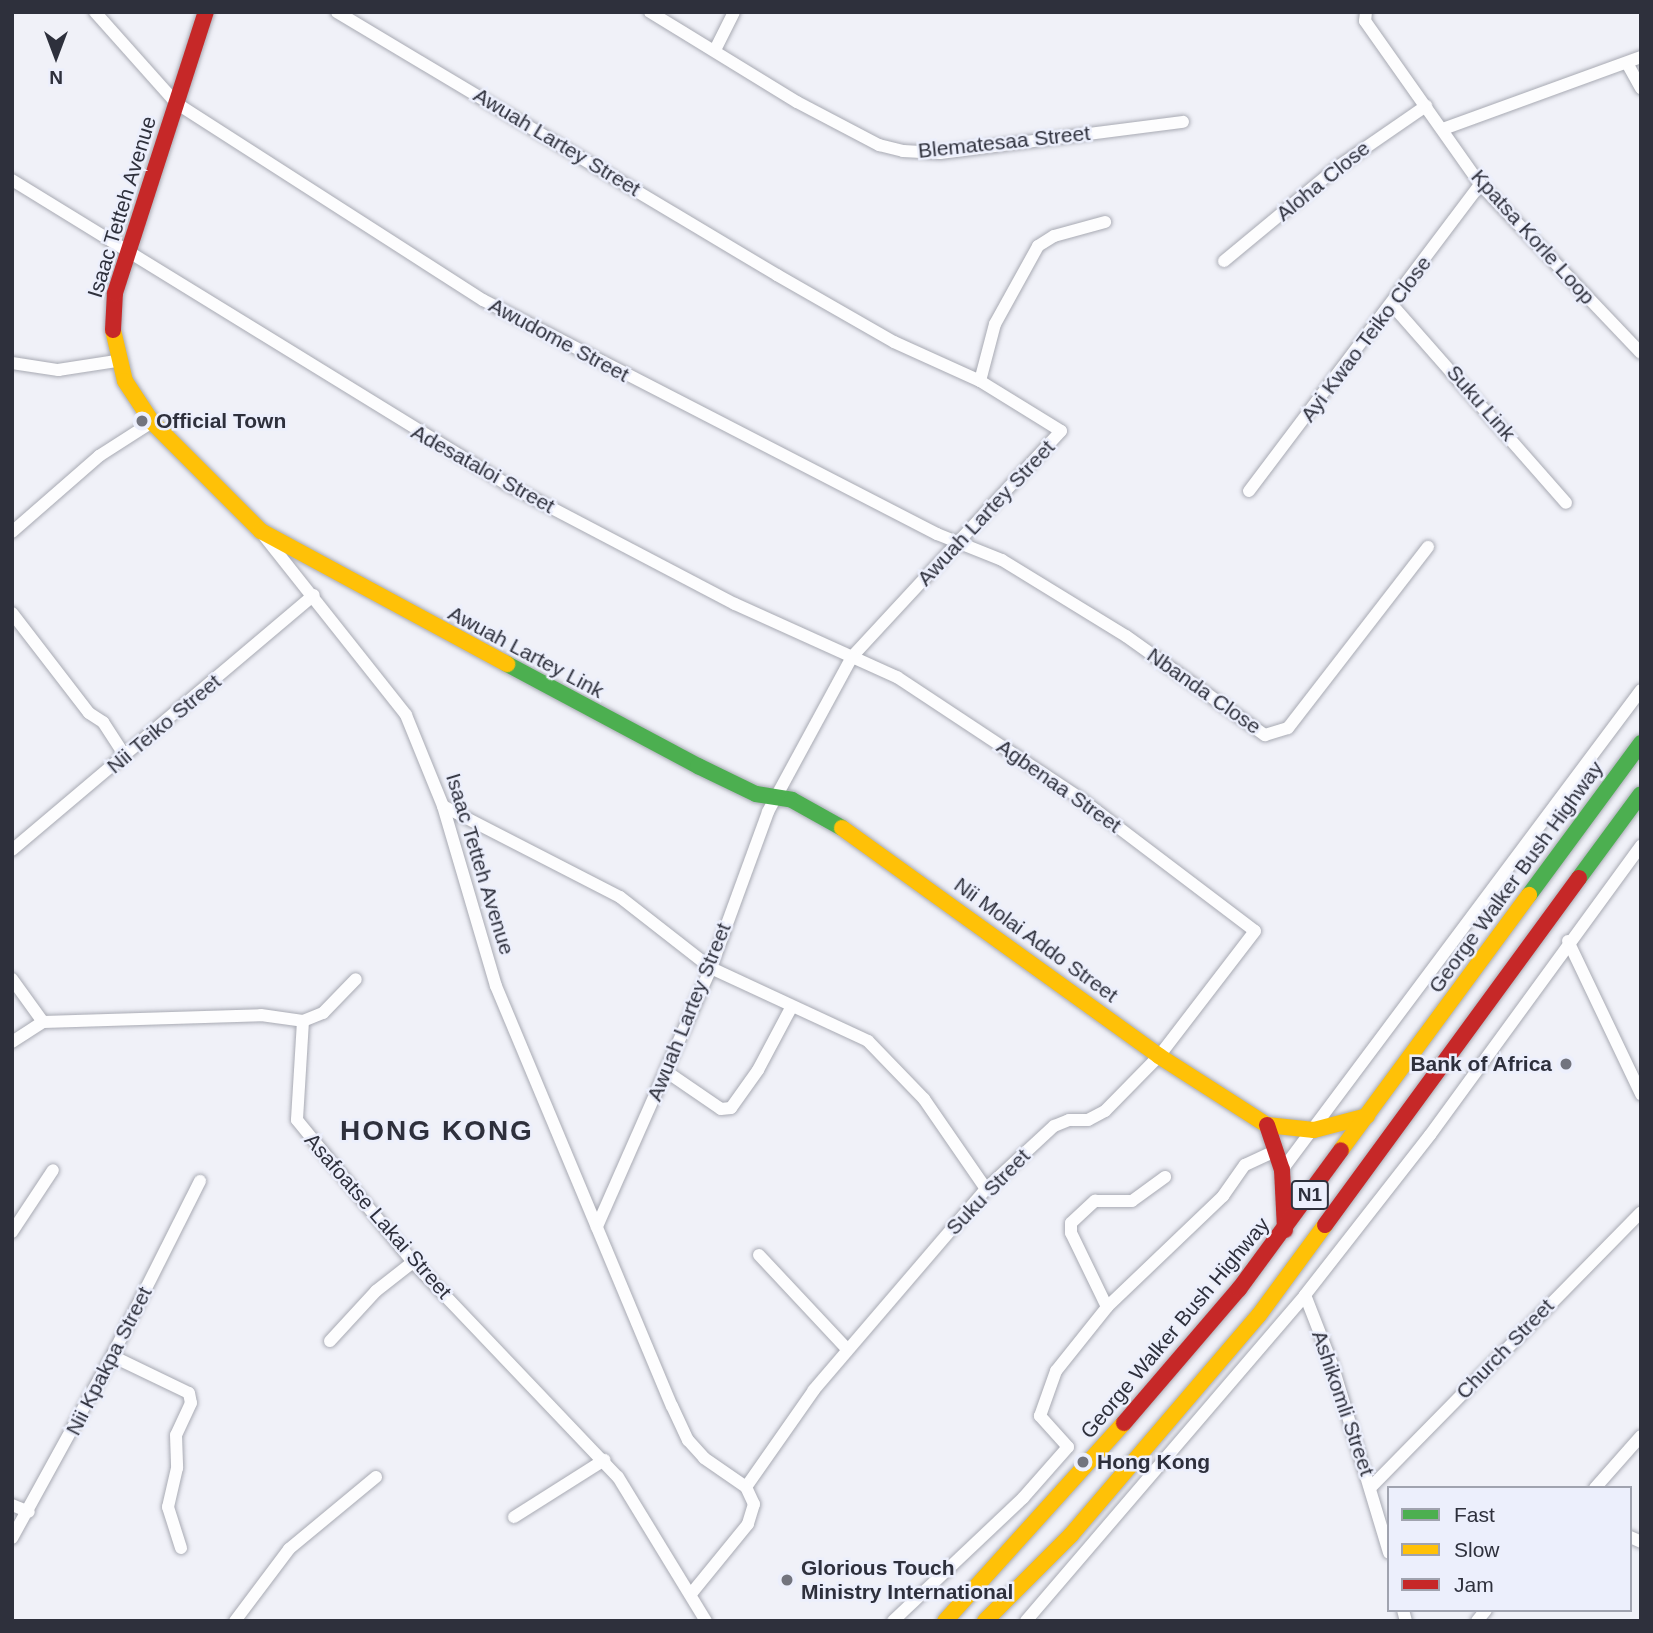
<!DOCTYPE html>
<html>
<head>
<meta charset="utf-8">
<style>
  body { margin:0 }
  #map { position:relative; width:1653px; height:1633px; overflow:hidden; background:#f0f1f8; font-family:Helvetica,sans-serif }
  div>[style] { position:absolute }
  .roads { filter:drop-shadow(0 0 2px #a8aab3) drop-shadow(0 0 2px #a8aab3) }
  .street>* { height:12px; margin:-6px; padding:0 6px; transform-origin:6px; border-radius:6px; background:#fdfdfe }
  .fast>* { height:16px; margin:-8px; padding:0 8px; transform-origin:8px; border-radius:8px; background:#4caf50 }
  .slow>* { height:16px; margin:-8px; padding:0 8px; transform-origin:8px; border-radius:8px; background:#ffc107 }
  .jam>* { height:16px; margin:-8px; padding:0 8px; transform-origin:8px; border-radius:8px; background:#c62828 }
  .dots>* { width:19px; height:19px; translate:-50% -50%; box-sizing:border-box; border:4px solid #eceffc; border-radius:50% }
  span { translate:-50% -50%; white-space:nowrap; text-align:center; line-height:1.15; -webkit-text-stroke:5px #eceffc; paint-order:stroke }
  .shield-label span { padding:2px 5px; background:#eceffc; border:2px solid; border-radius:5px; -webkit-text-stroke-width:0 }
  .shield-label { font-size:19px; color:#2e303c; font-weight:700 }
  .street-label { font-size:21px; color:#2e303c }
  .poi-label { font-size:21px; color:#2e303c; font-weight:700 }
  .left { translate:0 -50%; text-align:left }
  .right { translate:-100% -50%; text-align:right }
  .district-label { font-size:28px; color:#2e303c; font-weight:700; letter-spacing:2px }
  .frame { position:absolute; inset:0; border:14px solid #2e303c; pointer-events:none }
  .legend { position:absolute; left:1387px; top:1486px; width:245px; height:126px; box-sizing:border-box; background:#eceffc; border:2px solid #a0a3af; margin:0; padding:9px 12px; list-style:none; font-size:21px; color:#2e303c }
  .legend li { display:flex; align-items:center; gap:14px; height:35px }
  .legend b { width:35px; border:2px solid #a0a3af }
  .north { position:absolute; left:21px; top:21px; width:70px; height:70px; -webkit-text-stroke:5px #eceffc; paint-order:stroke; rotate:180deg; font-size:19px; font-weight:700; line-height:28px; text-align:center; color:#2e303c }
  .north::after { content:''; display:block; margin:auto; width:24px; height:32px; background:#2e303c; clip-path:polygon(50% 0,100% 100%,50% 72%,0 100%) }
</style>
</head>
<body>
<div id="map">
  <div class="roads">
    <div class="street">
      <i style="left:95px;top:12px;width:122px;rotate:48.3deg"></i>
      <i style="left:176px;top:103px;width:365px;rotate:32.7deg"></i>
      <i style="left:483px;top:300px;width:511px;rotate:27.27deg"></i>
      <i style="left:937px;top:534px;width:70px;rotate:21.8deg"></i>
      <i style="left:1002px;top:560px;width:145px;rotate:31.5deg"></i>
      <i style="left:1126px;top:636px;width:171px;rotate:35.5deg"></i>
      <i style="left:1265px;top:735px;width:24px;rotate:-17deg"></i>
      <i style="left:1288px;top:728px;width:229px;rotate:-52.3deg"></i>
      <i style="left:337px;top:12px;width:513px;rotate:30.87deg"></i>
      <i style="left:777px;top:275px;width:135px;rotate:29.8deg"></i>
      <i style="left:894px;top:342px;width:94px;rotate:24.4deg"></i>
      <i style="left:980px;top:381px;width:95px;rotate:31.7deg"></i>
      <i style="left:1061px;top:431px;width:308px;rotate:132.8deg"></i>
      <i style="left:852px;top:657px;width:176px;rotate:118.5deg"></i>
      <i style="left:768px;top:812px;width:166px;rotate:110.1deg"></i>
      <i style="left:711px;top:968px;width:283px;rotate:113.8deg"></i>
      <i style="left:650px;top:12px;width:172px;rotate:31.5deg"></i>
      <i style="left:797px;top:102px;width:93px;rotate:27.7deg"></i>
      <i style="left:879px;top:145px;width:25px;rotate:14deg"></i>
      <i style="left:903px;top:151px;width:37px;rotate:3deg"></i>
      <i style="left:940px;top:153px;width:245px;rotate:-7.3deg"></i>
      <i style="left:1366px;top:12px;width:9px;rotate:96deg"></i>
      <i style="left:1365px;top:21px;width:199px;rotate:54.8deg"></i>
      <i style="left:1480px;top:184px;width:233px;rotate:46.4deg"></i>
      <i style="left:715px;top:50px;width:42px;rotate:-63.4deg"></i>
      <i style="left:1627px;top:63px;width:29px;rotate:61deg"></i>
      <i style="left:1443px;top:129px;width:211px;rotate:-20deg"></i>
      <i style="left:12px;top:180px;width:582px;rotate:31.59deg"></i>
      <i style="left:508px;top:485px;width:256px;rotate:27.7deg"></i>
      <i style="left:735px;top:604px;width:178px;rotate:24.3deg"></i>
      <i style="left:897px;top:677px;width:221px;rotate:33.5deg"></i>
      <i style="left:1081px;top:799px;width:218px;rotate:37.2deg"></i>
      <i style="left:1255px;top:931px;width:158px;rotate:127.5deg"></i>
      <i style="left:1159px;top:1056px;width:77px;rotate:134.5deg"></i>
      <i style="left:1105px;top:1111px;width:19px;rotate:152deg"></i>
      <i style="left:1088px;top:1120px;width:19px;rotate:180deg"></i>
      <i style="left:1069px;top:1120px;width:16px;rotate:158deg"></i>
      <i style="left:1054px;top:1126px;width:93px;rotate:137.2deg"></i>
      <i style="left:986px;top:1189px;width:265px;rotate:130.6deg"></i>
      <i style="left:814px;top:1390px;width:118px;rotate:125deg"></i>
      <i style="left:1224px;top:261px;width:149px;rotate:-39.6deg"></i>
      <i style="left:1339px;top:166px;width:106px;rotate:-34.6deg"></i>
      <i style="left:1393px;top:306px;width:262px;rotate:48.7deg"></i>
      <i style="left:12px;top:363px;width:47px;rotate:8.7deg"></i>
      <i style="left:58px;top:370px;width:59px;rotate:-8.8deg"></i>
      <i style="left:980px;top:381px;width:59px;rotate:-75.3deg"></i>
      <i style="left:995px;top:324px;width:89px;rotate:-61.1deg"></i>
      <i style="left:1038px;top:246px;width:19px;rotate:-32deg"></i>
      <i style="left:1054px;top:236px;width:53px;rotate:-15.4deg"></i>
      <i style="left:1249px;top:491px;width:384px;rotate:-53deg"></i>
      <i style="left:12px;top:532px;width:116px;rotate:-41.1deg"></i>
      <i style="left:99px;top:456px;width:63px;rotate:-32.7deg"></i>
      <i style="left:265px;top:537px;width:227px;rotate:51.6deg"></i>
      <i style="left:406px;top:715px;width:98px;rotate:67.9deg"></i>
      <i style="left:443px;top:806px;width:188px;rotate:73.6deg"></i>
      <i style="left:496px;top:986px;width:455px;rotate:67.3deg"></i>
      <i style="left:672px;top:1406px;width:38px;rotate:65deg"></i>
      <i style="left:688px;top:1440px;width:24px;rotate:48deg"></i>
      <i style="left:704px;top:1458px;width:51px;rotate:34.6deg"></i>
      <i style="left:746px;top:1487px;width:19px;rotate:65deg"></i>
      <i style="left:754px;top:1504px;width:21px;rotate:107deg"></i>
      <i style="left:748px;top:1524px;width:90px;rotate:129.2deg"></i>
      <i style="left:12px;top:613px;width:126px;rotate:52.4deg"></i>
      <i style="left:89px;top:713px;width:17px;rotate:33deg"></i>
      <i style="left:103px;top:722px;width:40px;rotate:57.1deg"></i>
      <i style="left:443px;top:806px;width:199px;rotate:27.2deg"></i>
      <i style="left:620px;top:897px;width:115px;rotate:38deg"></i>
      <i style="left:711px;top:968px;width:173px;rotate:24.9deg"></i>
      <i style="left:868px;top:1041px;width:81px;rotate:46deg"></i>
      <i style="left:924px;top:1099px;width:109px;rotate:55.4deg"></i>
      <i style="left:12px;top:850px;width:395px;rotate:-40.2deg"></i>
      <i style="left:1568px;top:941px;width:170px;rotate:64.5deg"></i>
      <i style="left:12px;top:979px;width:53px;rotate:54.2deg"></i>
      <i style="left:303px;top:1021px;width:99px;rotate:93.5deg"></i>
      <i style="left:297px;top:1120px;width:183px;rotate:50.8deg"></i>
      <i style="left:413px;top:1262px;width:297px;rotate:46.4deg"></i>
      <i style="left:618px;top:1477px;width:169px;rotate:58.6deg"></i>
      <i style="left:303px;top:1021px;width:22px;rotate:-22deg"></i>
      <i style="left:323px;top:1013px;width:47px;rotate:-45.9deg"></i>
      <i style="left:12px;top:1042px;width:37px;rotate:-33deg"></i>
      <i style="left:43px;top:1022px;width:218px;rotate:-1.8deg"></i>
      <i style="left:261px;top:1015px;width:42px;rotate:8.1deg"></i>
      <i style="left:667px;top:1072px;width:65px;rotate:34.4deg"></i>
      <i style="left:721px;top:1109px;width:10px;rotate:-6deg"></i>
      <i style="left:731px;top:1108px;width:47px;rotate:-54.6deg"></i>
      <i style="left:758px;top:1070px;width:72px;rotate:-62deg"></i>
      <i style="left:1282px;top:1170px;width:599px;rotate:-53.21deg"></i>
      <i style="left:12px;top:1232px;width:74px;rotate:-56.5deg"></i>
      <i style="left:759px;top:1255px;width:129px;rotate:46.9deg"></i>
      <i style="left:1305px;top:1295px;width:77px;rotate:68.7deg"></i>
      <i style="left:1333px;top:1367px;width:194px;rotate:73.2deg"></i>
      <i style="left:1107px;top:1307px;width:82px;rotate:-115.9deg"></i>
      <i style="left:1071px;top:1233px;width:10px;rotate:-90deg"></i>
      <i style="left:1071px;top:1223px;width:33px;rotate:-43deg"></i>
      <i style="left:1095px;top:1201px;width:37px"></i>
      <i style="left:1132px;top:1201px;width:41px;rotate:-36deg"></i>
      <i style="left:330px;top:1341px;width:68px;rotate:-47.4deg"></i>
      <i style="left:376px;top:1291px;width:47px;rotate:-38.1deg"></i>
      <i style="left:112px;top:1356px;width:85px;rotate:25.7deg"></i>
      <i style="left:189px;top:1393px;width:10px;rotate:79deg"></i>
      <i style="left:191px;top:1403px;width:35px;rotate:115deg"></i>
      <i style="left:176px;top:1435px;width:33px;rotate:88deg"></i>
      <i style="left:177px;top:1468px;width:40px;rotate:103deg"></i>
      <i style="left:168px;top:1507px;width:43px;rotate:72.4deg"></i>
      <i style="left:1371px;top:1487px;width:385px;rotate:-45.5deg"></i>
      <i style="left:1595px;top:1488px;width:69px;rotate:-48.5deg"></i>
      <i style="left:12px;top:1505px;width:18px;rotate:22deg"></i>
      <i style="left:514px;top:1517px;width:107px;rotate:-32.3deg"></i>
      <i style="left:1630px;top:1537px;width:12px;rotate:24deg"></i>
      <i style="left:12px;top:1538px;width:208px;rotate:-61.2deg"></i>
      <i style="left:112px;top:1356px;width:196px;rotate:-63.3deg"></i>
      <i style="left:1403px;top:1610px;width:11px;rotate:75deg"></i>
      <i style="left:235px;top:1621px;width:90px;rotate:-53.1deg"></i>
      <i style="left:289px;top:1549px;width:113px;rotate:-39.6deg"></i>
      <i style="left:893px;top:1621px;width:179px;rotate:-43.4deg"></i>
      <i style="left:1023px;top:1498px;width:68px;rotate:-48.6deg"></i>
      <i style="left:1068px;top:1447px;width:42px;rotate:-132.1deg"></i>
      <i style="left:1040px;top:1416px;width:48px;rotate:-70.4deg"></i>
      <i style="left:1056px;top:1371px;width:82px;rotate:-51.4deg"></i>
      <i style="left:1107px;top:1307px;width:161px;rotate:-43.7deg"></i>
      <i style="left:1223px;top:1196px;width:38px;rotate:-55deg"></i>
      <i style="left:1245px;top:1165px;width:35px;rotate:-25deg"></i>
      <i style="left:1026px;top:1621px;width:429px;rotate:-49.4deg"></i>
      <i style="left:1305px;top:1295px;width:203px;rotate:-52deg"></i>
      <i style="left:1430px;top:1135px;width:358px;rotate:-53.9deg"></i>
      <i style="left:1477px;top:1621px;width:14px;rotate:-51deg"></i>
    </div>
    <div class="fast">
      <i style="left:507px;top:664px;width:217px;rotate:28.1deg"></i>
      <i style="left:698px;top:766px;width:64px;rotate:25.8deg"></i>
      <i style="left:756px;top:794px;width:36px;rotate:9deg"></i>
      <i style="left:792px;top:800px;width:57px;rotate:29.2deg"></i>
      <i style="left:1579px;top:878px;width:104px;rotate:-53.6deg"></i>
      <i style="left:1529px;top:895px;width:189px;rotate:-53.6deg"></i>
    </div>
    <div class="slow">
      <i style="left:113px;top:330px;width:52px;rotate:76.8deg"></i>
      <i style="left:125px;top:381px;width:49px;rotate:56.6deg"></i>
      <i style="left:152px;top:422px;width:154px;rotate:45deg"></i>
      <i style="left:261px;top:531px;width:280px;rotate:28.4deg"></i>
      <i style="left:842px;top:828px;width:390px;rotate:35.7deg"></i>
      <i style="left:1159px;top:1056px;width:128px;rotate:32.6deg"></i>
      <i style="left:1267px;top:1125px;width:47px;rotate:6.1deg"></i>
      <i style="left:1314px;top:1130px;width:55px;rotate:-14.8deg"></i>
      <i style="left:1341px;top:1150px;width:317px;rotate:-53.6deg"></i>
      <i style="left:945px;top:1621px;width:267px;rotate:-47.9deg"></i>
      <i style="left:985px;top:1621px;width:122px;rotate:-45deg"></i>
      <i style="left:1071px;top:1535px;width:289px;rotate:-49.5deg"></i>
      <i style="left:1259px;top:1315px;width:112px;rotate:-53.7deg"></i>
    </div>
    <div class="jam">
      <i style="left:113px;top:330px;width:37px;rotate:-87deg"></i>
      <i style="left:115px;top:293px;width:295px;rotate:-72.1deg"></i>
      <i style="left:1267px;top:1125px;width:47px;rotate:71.6deg"></i>
      <i style="left:1282px;top:1170px;width:60px;rotate:87.1deg"></i>
      <i style="left:1325px;top:1225px;width:430px;rotate:-53.8deg"></i>
      <i style="left:1124px;top:1423px;width:177px;rotate:-49.4deg"></i>
      <i style="left:1239px;top:1289px;width:172px;rotate:-53.7deg"></i>
    </div>
  </div>
  <div class="dots">
    <i style="left:142px;top:421px;background:#72747e"></i>
    <i style="left:1566px;top:1064px;background:#72747e"></i>
    <i style="left:1083px;top:1462px;background:#72747e"></i>
    <i style="left:787px;top:1580px;background:#72747e"></i>
  </div>
  <div class="shield-label">
    <span style="left:1310px;top:1195px">N1</span>
  </div>
  <div class="street-label">
    <span style="left:557px;top:142px;rotate:31deg">Awuah Lartey Street</span>
    <span style="left:1004px;top:142px;rotate:-6deg">Blematesaa Street</span>
    <span style="left:1323px;top:181px;rotate:-39deg">Aloha Close</span>
    <span style="left:122px;top:207px;rotate:-73deg">Isaac Tetteh Avenue</span>
    <span style="left:1533px;top:237px;rotate:48deg">Kpatsa Korle Loop</span>
    <span style="left:1366px;top:339px;rotate:-53deg">Ayi Kwao Teiko Close</span>
    <span style="left:559px;top:340px;rotate:28deg">Awudome Street</span>
    <span style="left:1481px;top:403px;rotate:49deg">Suku Link</span>
    <span style="left:483px;top:469px;rotate:29deg">Adesataloi Street</span>
    <span style="left:986px;top:513px;rotate:-47deg">Awuah Lartey Street</span>
    <span style="left:526px;top:652px;rotate:28deg">Awuah Lartey Link</span>
    <span style="left:1204px;top:691px;rotate:35deg">Nbanda Close</span>
    <span style="left:164px;top:724px;rotate:-40deg">Nii Teiko Street</span>
    <span style="left:1059px;top:786px;rotate:35deg">Agbenaa Street</span>
    <span style="left:480px;top:864px;rotate:73deg">Isaac Tetteh Avenue</span>
    <span style="left:1516px;top:877px;rotate:-54deg">George Walker Bush Highway</span>
    <span style="left:1036px;top:940px;rotate:36deg">Nii Molai Addo Street</span>
    <span style="left:689px;top:1012px;rotate:-68deg">Awuah Lartey Street</span>
    <span style="left:988px;top:1192px;rotate:-46deg">Suku Street</span>
    <span style="left:378px;top:1216px;rotate:49deg">Asafoatse Lakai Street</span>
    <span style="left:1175px;top:1328px;rotate:-50deg">George Walker Bush Highway</span>
    <span style="left:1505px;top:1349px;rotate:-46deg">Church Street</span>
    <span style="left:109px;top:1361px;rotate:-63deg">Nii Kpakpa Street</span>
    <span style="left:1343px;top:1403px;rotate:71deg">Ashikomli Street</span>
  </div>
  <div class="poi-label">
    <span class="left" style="left:156px;top:421px">Official Town</span>
    <span class="right" style="left:1552px;top:1064px">Bank of Africa</span>
    <span class="left" style="left:1097px;top:1462px">Hong Kong</span>
    <span class="left" style="left:801px;top:1580px">Glorious Touch<br>Ministry International</span>
  </div>
  <div class="district-label">
    <span style="left:437px;top:1131px">HONG KONG</span>
  </div>
  <div class="frame"></div>
  <ul class="legend">
  <li><b style="height:9px;background:#4caf50"></b>Fast</li>
  <li><b style="height:9px;background:#ffc107"></b>Slow</li>
  <li><b style="height:9px;background:#c62828"></b>Jam</li>
  </ul>
  <div class="north">N</div>
</div>
</body>
</html>
